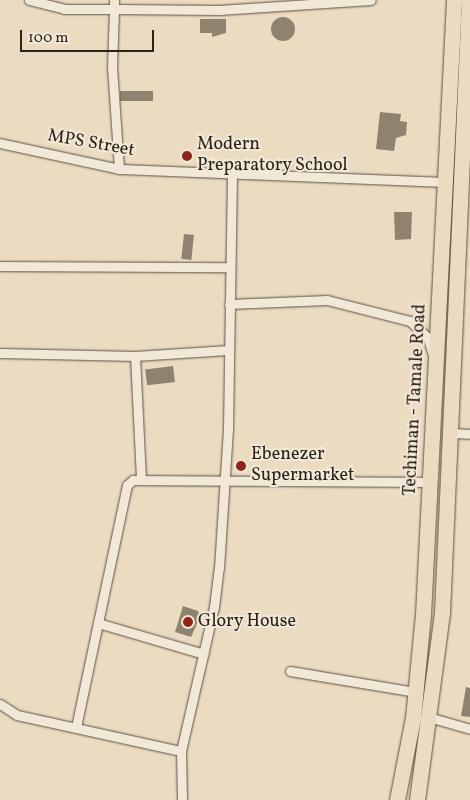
<!DOCTYPE html>
<html>
<head>
<meta charset="utf-8">
<style>
  body { margin:0 }
  #map { position:relative; width:470px; height:800px; overflow:hidden; background:#ebdbc1; font-family:Vollkorn,serif }
  div>[style] { position:absolute }
  .building>* { inset:0; background:#8f8370; transform-origin:0 0 }
  .round { border-radius:50% }
  .roads { filter:drop-shadow(0 0 1px #5b5143) drop-shadow(0 0 1px #5b5143) }
  .street>* { height:9px; margin:-4.5px; padding:0 4.5px; transform-origin:4.5px; border-radius:4.5px; background:#f2e8d7 }
  .highway>* { height:15px; margin:-7.5px; padding:0 7.5px; transform-origin:7.5px; border-radius:7.5px; background:#ebdbc1 }
  .dots>* { width:14px; height:14px; translate:-50% -50%; box-sizing:border-box; border:2px solid #f2e8d7; border-radius:50% }
  span { translate:-50% -50%; white-space:nowrap; text-align:center; line-height:1.15; -webkit-text-stroke:4px #f2e8d7; paint-order:stroke }
  .street-label { font-size:18px; color:#2b2319 }
  .poi-label { font-size:18px; color:#2b2319 }
  .left { translate:0 -50%; text-align:left }
  .scale { position:absolute; left:20px; top:30px; width:134px; height:22px; box-sizing:border-box; border:2px solid #2b2319; border-top:0; padding-left:6px; font-size:15px; line-height:18px; white-space:nowrap; color:#2b2319; -webkit-text-stroke:4px #f2e8d7; paint-order:stroke }
</style>
</head>
<body>
<div id="map">
  <div class="building">
    <i class="round" style="left:271px;top:17px;width:24px;height:24px"></i>
    <i style="clip-path:polygon(200px 19px,226px 19px,226px 33px,212px 37px,212px 33px,200px 33px)"></i>
    <i style="left:120px;top:91px;width:33px;height:10px"></i>
    <i style="clip-path:polygon(380px 112px,401px 114px,400px 121px,407px 122px,406px 135px,396px 138px,394px 151px,376px 149px)"></i>
    <i style="clip-path:polygon(394px 212px,412px 212px,411px 239px,395px 240px)"></i>
    <i style="left:184px;top:234px;width:10px;height:25px;rotate:6deg"></i>
    <i style="left:173px;top:366px;width:16px;height:28px;rotate:83deg"></i>
    <i style="clip-path:polygon(183px 606px,198px 611px,200px 617px,191px 637px,175px 632px)"></i>
    <i style="clip-path:polygon(466px 687px,470px 688px,470px 717px,461px 716px)"></i>
  </div>
  <div class="roads">
    <div class="street">
      <i style="left:29px;top:0;width:36px;rotate:14deg"></i>
      <i style="left:64px;top:9px;width:50px"></i>
      <i style="left:114px;top:9px;width:9px;rotate:-90deg"></i>
      <i style="left:0;top:143px;width:122px;rotate:12.3deg"></i>
      <i style="left:119px;top:169px;width:328px;rotate:2.3deg"></i>
      <i style="left:119px;top:169px;width:102px;rotate:-93.9deg"></i>
      <i style="left:112px;top:67px;width:58px;rotate:-88deg"></i>
      <i style="left:114px;top:9px;width:105px;rotate:0.5deg"></i>
      <i style="left:219px;top:10px;width:152px;rotate:-3.8deg"></i>
      <i style="left:0;top:266px;width:228px;rotate:0.3deg"></i>
      <i style="left:229px;top:304px;width:98px;rotate:-2.3deg"></i>
      <i style="left:327px;top:300px;width:86px;rotate:14.2deg"></i>
      <i style="left:410px;top:321px;width:25px;rotate:43deg"></i>
      <i style="left:428px;top:338px;width:15px;rotate:74deg"></i>
      <i style="left:0;top:353px;width:135px;rotate:1.3deg"></i>
      <i style="left:135px;top:356px;width:93px;rotate:-3.7deg"></i>
      <i style="left:135px;top:356px;width:123px;rotate:87.2deg"></i>
      <i style="left:453px;top:433px;width:17px;rotate:3deg"></i>
      <i style="left:98px;top:623px;width:110px;rotate:16.3deg"></i>
      <i style="left:290px;top:671px;width:128px;rotate:9.5deg"></i>
      <i style="left:0;top:704px;width:20px;rotate:33deg"></i>
      <i style="left:17px;top:715px;width:168px;rotate:12.4deg"></i>
      <i style="left:181px;top:751px;width:49px;rotate:88.8deg"></i>
      <i style="left:432px;top:718px;width:40px;rotate:16deg"></i>
      <i style="left:76px;top:727px;width:247px;rotate:-78.1deg"></i>
      <i style="left:127px;top:485px;width:8px;rotate:-40deg"></i>
      <i style="left:133px;top:480px;width:296px;rotate:0.4deg"></i>
      <i style="left:181px;top:751px;width:148px;rotate:-77.1deg"></i>
      <i style="left:214px;top:607px;width:39px;rotate:-83deg"></i>
      <i style="left:219px;top:568px;width:139px;rotate:-86.3deg"></i>
      <i style="left:228px;top:429px;width:255px;rotate:-89.1deg"></i>
    </div>
    <div class="highway">
      <i style="left:397px;top:800px;width:84px;rotate:-79deg"></i>
      <i style="left:413px;top:718px;width:103px;rotate:-84.5deg"></i>
      <i style="left:423px;top:615px;width:616px;rotate:-87.11deg"></i>
      <i style="left:417px;top:800px;width:189px;rotate:-82.4deg"></i>
      <i style="left:442px;top:613px;width:614px;rotate:-87.48deg"></i>
    </div>
  </div>
  <div class="dots">
    <i style="left:187px;top:156px;background:#8f2418"></i>
    <i style="left:241px;top:466px;background:#8f2418"></i>
    <i style="left:188px;top:622px;background:#8f2418"></i>
  </div>
  <div class="street-label">
    <span style="left:91px;top:144px;rotate:10deg">MPS Street</span>
    <span style="left:416px;top:400px;rotate:-87deg">Techiman - Tamale Road</span>
  </div>
  <div class="poi-label">
    <span class="left" style="left:197px;top:156px">Modern<br>Preparatory School</span>
    <span class="left" style="left:251px;top:466px">Ebenezer<br>Supermarket</span>
    <span class="left" style="left:198px;top:622px">Glory House</span>
  </div>
  <div class="scale">100 m</div>
</div>
</body>
</html>
